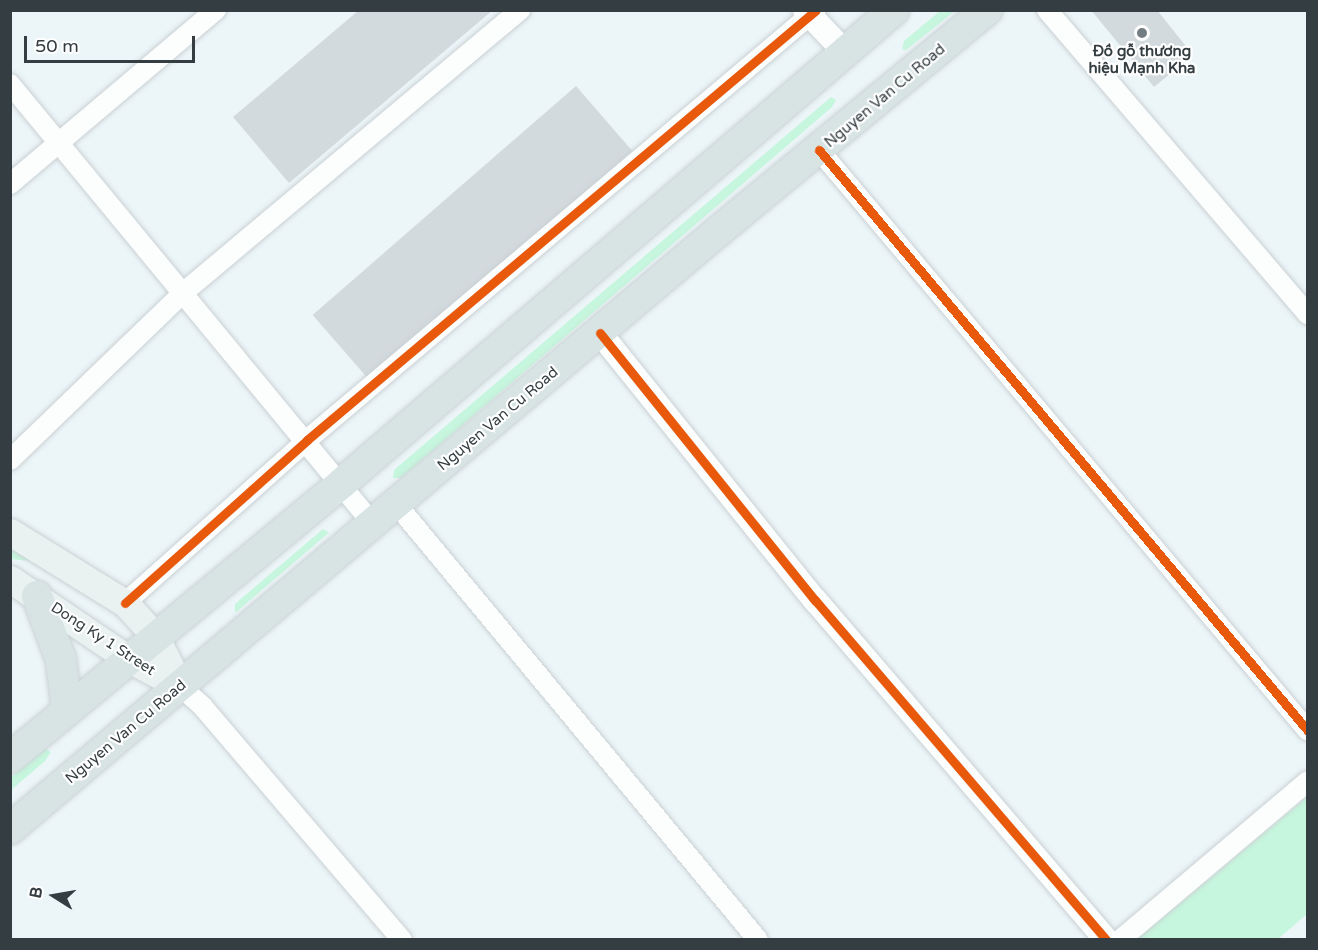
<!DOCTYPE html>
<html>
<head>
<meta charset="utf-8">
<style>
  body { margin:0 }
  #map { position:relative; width:1318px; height:950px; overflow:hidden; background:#ecf5f8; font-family:"Varela Round",sans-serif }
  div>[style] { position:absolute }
  .green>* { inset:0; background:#c6f6dd }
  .building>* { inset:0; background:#d3dade; transform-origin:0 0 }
  .roads { filter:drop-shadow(0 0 2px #cad1d4) drop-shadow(0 0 2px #cad1d4) }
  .minor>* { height:20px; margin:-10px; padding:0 10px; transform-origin:10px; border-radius:10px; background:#fcfefe }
  .tertiary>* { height:24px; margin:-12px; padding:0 12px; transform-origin:12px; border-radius:12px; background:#fcfefe }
  .secondary>* { height:27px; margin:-13.5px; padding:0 13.5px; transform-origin:13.5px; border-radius:13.5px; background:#eaf1f1 }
  .primary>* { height:30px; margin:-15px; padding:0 15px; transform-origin:15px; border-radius:15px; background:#d8e4e4 }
  .cycleway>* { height:9px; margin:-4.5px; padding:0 4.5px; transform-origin:4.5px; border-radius:4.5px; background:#e8590c }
  .dots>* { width:16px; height:16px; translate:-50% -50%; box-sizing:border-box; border:3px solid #fff; border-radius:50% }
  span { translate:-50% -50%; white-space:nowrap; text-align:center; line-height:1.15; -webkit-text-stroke:4.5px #fff; paint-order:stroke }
  .poi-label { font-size:15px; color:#343d41; font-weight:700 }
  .street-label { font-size:15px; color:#343d41 }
  .frame { position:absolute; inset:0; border:12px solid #343d41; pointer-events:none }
  .north { position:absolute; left:24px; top:866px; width:60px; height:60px; -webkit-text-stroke:4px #fff; paint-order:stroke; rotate:281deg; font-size:16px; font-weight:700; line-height:24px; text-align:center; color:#343d41 }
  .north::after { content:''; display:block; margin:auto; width:21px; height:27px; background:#343d41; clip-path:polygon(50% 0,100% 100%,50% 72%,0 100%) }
  .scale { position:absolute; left:24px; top:36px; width:171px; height:27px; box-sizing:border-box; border:3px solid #343d41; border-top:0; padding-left:8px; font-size:18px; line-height:21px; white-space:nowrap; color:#343d41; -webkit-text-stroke:4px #fff; paint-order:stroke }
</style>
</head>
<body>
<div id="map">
  <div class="green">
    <i style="clip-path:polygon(940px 11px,955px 11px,906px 50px,902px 49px,904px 41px)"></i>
    <i style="clip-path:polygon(831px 97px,836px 100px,832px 107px,401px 478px,393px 478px,394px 470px)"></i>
    <i style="clip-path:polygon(323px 529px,329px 533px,326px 535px,235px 613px,235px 604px)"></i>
    <i style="clip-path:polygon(11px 546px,29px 557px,29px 561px,11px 559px)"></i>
    <i style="clip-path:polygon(46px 749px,51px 752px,45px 761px,11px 790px,11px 777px)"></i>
    <i style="clip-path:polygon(1307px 797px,1307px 914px,1278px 939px,1136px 940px)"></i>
  </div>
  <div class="building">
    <i style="clip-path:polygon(359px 10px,493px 10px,289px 183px,233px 117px)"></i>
    <i style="clip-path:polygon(1091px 10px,1157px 10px,1193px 55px,1154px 87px)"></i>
    <i style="left:576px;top:86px;width:86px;height:349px;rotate:49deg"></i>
  </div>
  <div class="roads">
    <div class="minor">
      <i style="left:1047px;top:10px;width:401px;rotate:49.4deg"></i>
      <i style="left:10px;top:84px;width:570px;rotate:50.48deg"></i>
      <i style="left:819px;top:150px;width:759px;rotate:49.91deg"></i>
      <i style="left:10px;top:184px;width:270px;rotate:-40.2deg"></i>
      <i style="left:10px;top:460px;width:242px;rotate:-44deg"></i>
      <i style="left:184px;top:292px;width:439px;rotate:-40deg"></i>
      <i style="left:397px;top:505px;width:565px;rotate:50.31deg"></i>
      <i style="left:125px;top:603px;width:244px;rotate:-41.8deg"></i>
      <i style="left:307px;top:440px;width:666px;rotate:-40.19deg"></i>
      <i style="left:180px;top:686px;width:31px;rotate:42deg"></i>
      <i style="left:203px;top:707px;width:306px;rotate:49.5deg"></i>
      <i style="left:1120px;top:940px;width:246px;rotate:-40.2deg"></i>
    </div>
    <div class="tertiary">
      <i style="left:805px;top:10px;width:59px;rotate:46.4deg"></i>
      <i style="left:600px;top:333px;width:343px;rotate:51.2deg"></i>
      <i style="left:815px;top:600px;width:448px;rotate:49.4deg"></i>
    </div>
    <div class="secondary">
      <i style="left:10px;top:532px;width:135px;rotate:31.7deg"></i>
      <i style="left:125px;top:603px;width:45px;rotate:47.7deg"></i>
      <i style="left:155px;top:636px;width:56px;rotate:63.4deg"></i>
      <i style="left:10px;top:579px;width:141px;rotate:34deg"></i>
      <i style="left:127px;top:658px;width:60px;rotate:27.8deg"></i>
    </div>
    <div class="primary">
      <i style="left:37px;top:596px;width:68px;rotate:69.4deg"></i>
      <i style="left:61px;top:660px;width:51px;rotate:83.3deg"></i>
      <i style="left:10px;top:758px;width:431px;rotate:-39.6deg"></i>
      <i style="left:342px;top:483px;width:727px;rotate:-40.59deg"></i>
      <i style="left:10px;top:829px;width:930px;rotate:-40.16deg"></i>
      <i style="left:721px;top:229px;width:345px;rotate:-39.5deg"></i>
    </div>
  </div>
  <div class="cycleway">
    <i style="left:819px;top:150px;width:759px;rotate:49.91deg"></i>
    <i style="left:600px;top:333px;width:343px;rotate:51.2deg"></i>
    <i style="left:815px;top:600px;width:448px;rotate:49.4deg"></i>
    <i style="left:125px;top:603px;width:244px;rotate:-41.8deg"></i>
    <i style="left:307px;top:440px;width:666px;rotate:-40.19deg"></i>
  </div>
  <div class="dots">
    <i style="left:1142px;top:33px;background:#747d81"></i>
  </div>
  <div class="poi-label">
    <span style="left:1142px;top:60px">Đồ gỗ thương<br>hiệu Mạnh Kha</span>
  </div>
  <div class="street-label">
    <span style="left:885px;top:96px;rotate:-40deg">Nguyen Van Cu Road</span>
    <span style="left:498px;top:419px;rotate:-40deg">Nguyen Van Cu Road</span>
    <span style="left:103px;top:639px;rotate:33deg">Dong Ky 1 Street</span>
    <span style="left:126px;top:732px;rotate:-40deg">Nguyen Van Cu Road</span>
  </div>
  <div class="frame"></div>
  <div class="north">B</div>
  <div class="scale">50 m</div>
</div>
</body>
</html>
